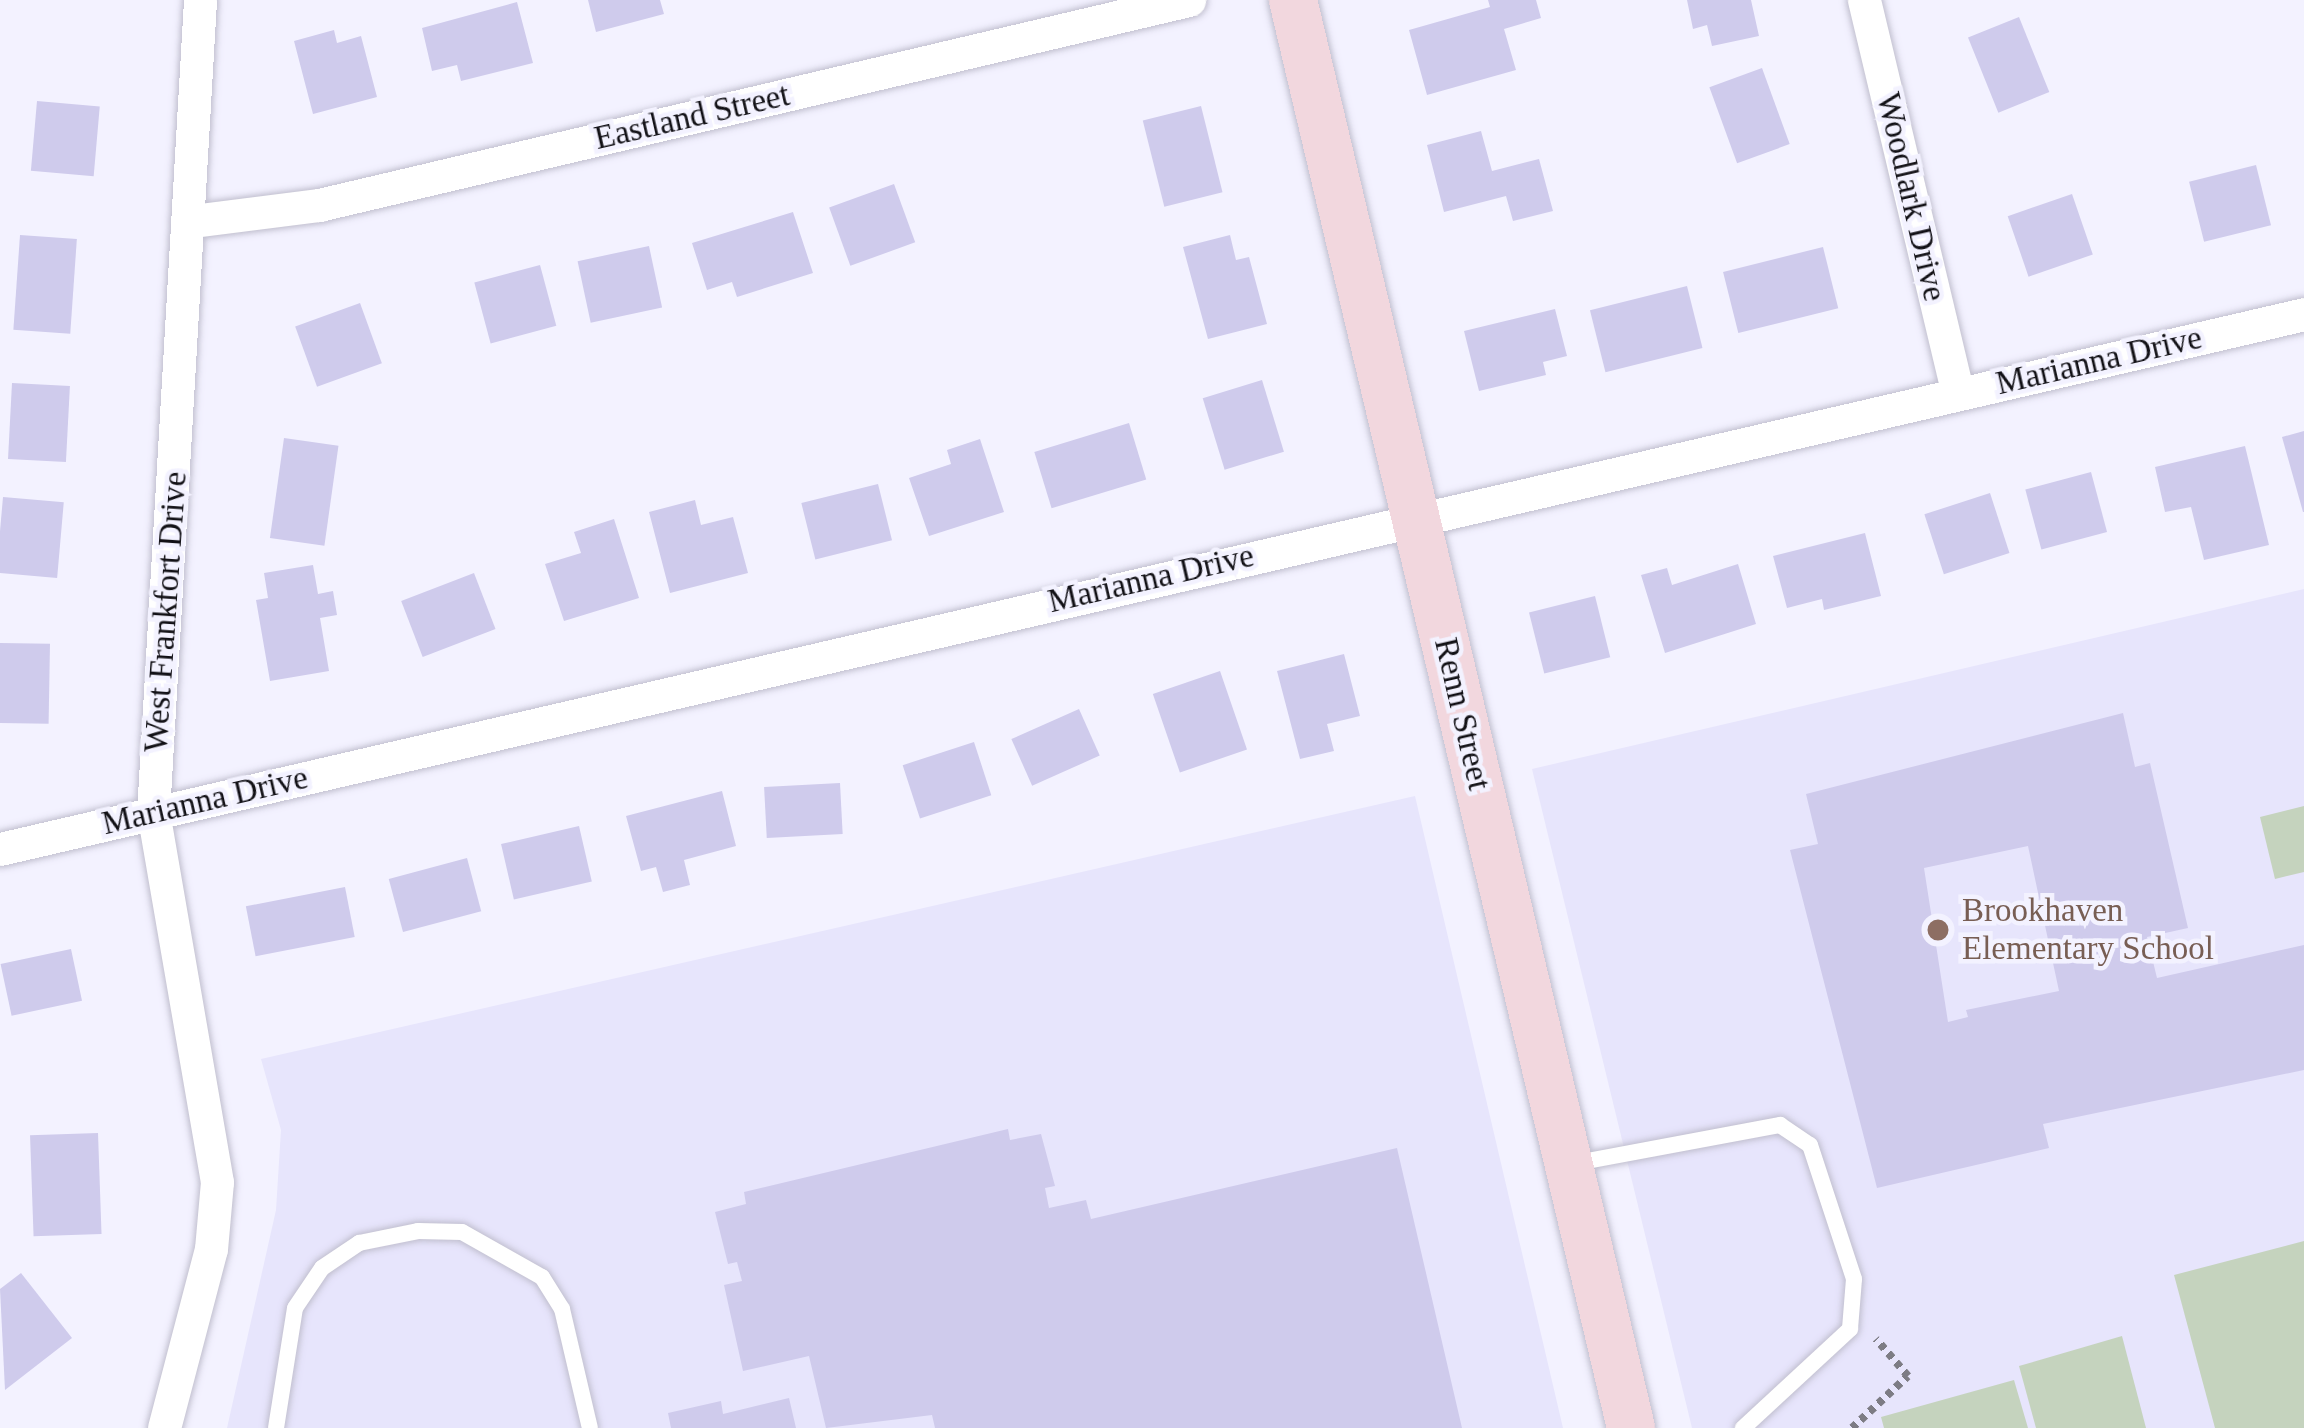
<!DOCTYPE html>
<html>
<head>
<meta charset="utf-8">
<style>
  body { margin:0 }
  #map { position:relative; width:2304px; height:1428px; overflow:hidden; background:#f3f2ff; font-family:Georgia,serif }
  div>[style] { position:absolute }
  .built>* { inset:0; background:#e7e5fc }
  .green>* { inset:0; background:#c5d3be }
  .building>* { inset:0; background:#cfcbec; transform-origin:0 0 }
  .path>* { height:8px; margin-top:-4px; transform-origin:0; background:repeating-linear-gradient(90deg,#7d7c84 0 6px,transparent 0 12px) }
  .roads { filter:drop-shadow(0 0 3px #c1bfcf) drop-shadow(0 0 3px #c1bfcf) }
  .lane>* { height:16px; margin:-8px; padding:0 8px; transform-origin:8px; border-radius:8px; background:#fff }
  .street>* { height:33px; margin:-16.5px; padding:0 16.5px; transform-origin:16.5px; border-radius:16.5px; background:#fff }
  .secondary>* { height:48px; margin:-24px; padding:0 24px; transform-origin:24px; border-radius:24px; background:#f2d7de }
  .dots>* { width:33px; height:33px; translate:-50% -50%; box-sizing:border-box; border:6px solid #f3f2ff; border-radius:50% }
  span { translate:-50% -50%; white-space:nowrap; text-align:center; line-height:1.15; -webkit-text-stroke:9px #f3f2ff; paint-order:stroke }
  .street-label { font-size:33px; color:#121116 }
  .education-label { font-size:33px; color:#785e54 }
  .left { translate:0 -50%; text-align:left }
</style>
</head>
<body>
<div id="map">
  <div class="built">
    <i style="clip-path:polygon(2304px 589px,2304px 1428px,1692px 1428px,1532px 769px)"></i>
    <i style="clip-path:polygon(1415px 796px,1563px 1428px,227px 1428px,276px 1210px,281px 1130px,261px 1059px)"></i>
  </div>
  <div class="green">
    <i style="clip-path:polygon(2304px 806px,2304px 872px,2275px 879px,2260px 817px)"></i>
    <i style="clip-path:polygon(2304px 1241px,2304px 1428px,2215px 1428px,2174px 1275px)"></i>
    <i style="clip-path:polygon(2122px 1336px,2146px 1428px,2036px 1428px,2019px 1366px)"></i>
    <i style="clip-path:polygon(2014px 1380px,2028px 1428px,1884px 1428px,1881px 1417px)"></i>
  </div>
  <div class="building">
    <i style="clip-path:polygon(588px 0,660px 0,664px 14px,596px 32px)"></i>
    <i style="clip-path:polygon(1488px 0,1536px 0,1541px 18px,1504px 29px,1516px 70px,1427px 95px,1409px 30px,1490px 7px)"></i>
    <i style="clip-path:polygon(1687px 0,1751px 0,1759px 36px,1712px 46px,1707px 25px,1693px 29px)"></i>
    <i style="clip-path:polygon(517px 2px,533px 63px,461px 81px,457px 65px,432px 71px,422px 28px)"></i>
    <i style="left:2019px;top:17px;width:81px;height:55px;rotate:68deg"></i>
    <i style="clip-path:polygon(334px 30px,337px 43px,361px 36px,377px 97px,313px 114px,294px 41px)"></i>
    <i style="left:1762px;top:68px;width:81px;height:56px;rotate:70deg"></i>
    <i style="left:37px;top:101px;width:63px;height:70px;rotate:5deg"></i>
    <i style="left:1201px;top:106px;width:89px;height:60px;rotate:76deg"></i>
    <i style="clip-path:polygon(1481px 131px,1492px 171px,1539px 159px,1553px 211px,1513px 221px,1506px 196px,1444px 212px,1427px 145px)"></i>
    <i style="left:2256px;top:165px;width:62px;height:69px;rotate:76deg"></i>
    <i style="left:894px;top:184px;width:62px;height:69px;rotate:70deg"></i>
    <i style="left:2072px;top:194px;width:64px;height:68px;rotate:71deg"></i>
    <i style="clip-path:polygon(793px 212px,813px 273px,737px 297px,732px 282px,707px 290px,692px 243px)"></i>
    <i style="left:20px;top:235px;width:57px;height:95px;rotate:4deg"></i>
    <i style="clip-path:polygon(1230px 235px,1236px 260px,1249px 257px,1267px 324px,1208px 339px,1183px 247px)"></i>
    <i style="left:649px;top:246px;width:63px;height:73px;rotate:78deg"></i>
    <i style="left:1823px;top:247px;width:63px;height:103px;rotate:76deg"></i>
    <i style="left:540px;top:265px;width:63px;height:68px;rotate:75deg"></i>
    <i style="left:1687px;top:286px;width:64px;height:100px;rotate:76deg"></i>
    <i style="left:360px;top:303px;width:64px;height:69px;rotate:70deg"></i>
    <i style="clip-path:polygon(1555px 309px,1567px 356px,1543px 362px,1546px 375px,1479px 391px,1464px 331px)"></i>
    <i style="left:1262px;top:380px;width:75px;height:62px;rotate:73deg"></i>
    <i style="left:12px;top:383px;width:58px;height:76px;rotate:3deg"></i>
    <i style="left:1129px;top:423px;width:59px;height:99px;rotate:73deg"></i>
    <i style="clip-path:polygon(2304px 431px,2304px 512px,2303px 512px,2282px 437px)"></i>
    <i style="left:284px;top:438px;width:55px;height:101px;rotate:8deg"></i>
    <i style="clip-path:polygon(980px 439px,1004px 512px,929px 536px,909px 478px,951px 464px,947px 450px)"></i>
    <i style="clip-path:polygon(2245px 446px,2269px 545px,2204px 560px,2191px 507px,2165px 512px,2155px 467px)"></i>
    <i style="left:2091px;top:472px;width:62px;height:68px;rotate:75deg"></i>
    <i style="left:878px;top:484px;width:58px;height:79px;rotate:76deg"></i>
    <i style="left:1990px;top:493px;width:63px;height:69px;rotate:72deg"></i>
    <i style="left:3px;top:497px;width:61px;height:76px;rotate:5deg"></i>
    <i style="clip-path:polygon(695px 500px,701px 525px,733px 517px,748px 573px,670px 593px,649px 512px)"></i>
    <i style="clip-path:polygon(614px 519px,639px 598px,564px 621px,545px 564px,581px 553px,574px 532px)"></i>
    <i style="clip-path:polygon(1865px 533px,1881px 596px,1824px 610px,1822px 599px,1787px 608px,1773px 556px)"></i>
    <i style="clip-path:polygon(1738px 564px,1756px 624px,1665px 653px,1641px 575px,1667px 568px,1672px 585px)"></i>
    <i style="clip-path:polygon(313px 565px,318px 594px,333px 591px,337px 615px,320px 618px,329px 671px,270px 681px,256px 600px,268px 598px,264px 573px)"></i>
    <i style="left:474px;top:573px;width:60px;height:78px;rotate:69deg"></i>
    <i style="left:1595px;top:596px;width:63px;height:68px;rotate:76deg"></i>
    <i style="left:0;top:643px;width:50px;height:80px;rotate:1deg"></i>
    <i style="clip-path:polygon(1344px 654px,1360px 716px,1327px 724px,1334px 751px,1300px 759px,1277px 671px)"></i>
    <i style="left:1220px;top:671px;width:83px;height:71px;rotate:71deg"></i>
    <i style="left:1079px;top:709px;width:51px;height:74px;rotate:66deg"></i>
    <i style="clip-path:polygon(evenodd,2123px 713px,2135px 767px,2150px 763px,2188px 928px,2147px 937px,2157px 978px,2304px 945px,2304px 1070px,2043px 1124px,2049px 1148px,1877px 1188px,1790px 850px,1818px 844px,1806px 794px,2123px 713px,2028px 846px,2059px 991px,1966px 1010px,1968px 1017px,1948px 1022px,1924px 868px,2028px 846px)"></i>
    <i style="left:974px;top:742px;width:56px;height:75px;rotate:72deg"></i>
    <i style="left:840px;top:783px;width:51px;height:76px;rotate:87deg"></i>
    <i style="clip-path:polygon(722px 791px,736px 846px,684px 860px,690px 885px,663px 892px,656px 867px,641px 871px,626px 816px)"></i>
    <i style="left:579px;top:826px;width:57px;height:80px;rotate:77deg"></i>
    <i style="left:467px;top:858px;width:55px;height:81px;rotate:75deg"></i>
    <i style="left:345px;top:887px;width:51px;height:101px;rotate:79deg"></i>
    <i style="left:71px;top:949px;width:53px;height:72px;rotate:78deg"></i>
    <i style="clip-path:polygon(1008px 1129px,1010px 1140px,1041px 1134px,1055px 1186px,1045px 1188px,1049px 1208px,1086px 1200px,1091px 1219px,1397px 1148px,1462px 1428px,935px 1428px,932px 1415px,826px 1428px,809px 1356px,743px 1371px,724px 1285px,742px 1281px,737px 1262px,728px 1264px,715px 1212px,746px 1204px,744px 1192px)"></i>
    <i style="left:98px;top:1133px;width:101px;height:68px;rotate:88deg"></i>
    <i style="clip-path:polygon(21px 1273px,72px 1338px,5px 1390px,0 1289px)"></i>
    <i style="clip-path:polygon(789px 1398px,796px 1428px,671px 1428px,668px 1413px,721px 1401px,723px 1414px)"></i>
  </div>
  <div class="path">
    <i style="left:1852px;top:1428px;width:76px;rotate:-42.9deg"></i>
    <i style="left:1908px;top:1376px;width:49px;rotate:-130.9deg"></i>
  </div>
  <div class="roads">
    <div class="lane">
      <i style="left:1571px;top:1164px;width:213px;rotate:-10.6deg"></i>
      <i style="left:1780px;top:1125px;width:36px;rotate:34deg"></i>
      <i style="left:1810px;top:1145px;width:141px;rotate:71.8deg"></i>
      <i style="left:1854px;top:1279px;width:50px;rotate:94.6deg"></i>
      <i style="left:1850px;top:1329px;width:146px;rotate:137.2deg"></i>
      <i style="left:276px;top:1428px;width:121px;rotate:-81deg"></i>
      <i style="left:295px;top:1308px;width:48px;rotate:-56deg"></i>
      <i style="left:322px;top:1268px;width:45px;rotate:-34deg"></i>
      <i style="left:359px;top:1243px;width:60px;rotate:-11.5deg"></i>
      <i style="left:418px;top:1231px;width:44px;rotate:1.3deg"></i>
      <i style="left:462px;top:1232px;width:92px;rotate:29.4deg"></i>
      <i style="left:542px;top:1277px;width:38px;rotate:58deg"></i>
      <i style="left:562px;top:1309px;width:122px;rotate:76.8deg"></i>
    </div>
    <div class="street">
      <i style="left:1864px;top:0;width:405px;rotate:76.6deg"></i>
      <i style="left:192px;top:221px;width:128px;rotate:-7.2deg"></i>
      <i style="left:319px;top:205px;width:894px;rotate:-13.26deg"></i>
      <i style="left:0;top:849px;width:2365px;rotate:-13.07deg"></i>
      <i style="left:164px;top:1428px;width:185px;rotate:-75.3deg"></i>
      <i style="left:211px;top:1249px;width:67px;rotate:-84.9deg"></i>
      <i style="left:217px;top:1182px;width:375px;rotate:-99.8deg"></i>
      <i style="left:153px;top:813px;width:814px;rotate:-86.69deg"></i>
    </div>
    <div class="secondary">
      <i style="left:1293px;top:0;width:1467px;rotate:76.68deg"></i>
    </div>
  </div>
  <div class="dots">
    <i style="left:1938px;top:930px;background:#8d6e63"></i>
  </div>
  <div class="street-label">
    <span style="left:692px;top:117px;rotate:-13deg">Eastland Street</span>
    <span style="left:1911px;top:197px;rotate:77deg">Woodlark Drive</span>
    <span style="left:2099px;top:361px;rotate:-13deg">Marianna Drive</span>
    <span style="left:1151px;top:579px;rotate:-13deg">Marianna Drive</span>
    <span style="left:166px;top:612px;rotate:-86deg">West Frankfort Drive</span>
    <span style="left:1462px;top:714px;rotate:77deg">Renn Street</span>
    <span style="left:205px;top:801px;rotate:-13deg">Marianna Drive</span>
  </div>
  <div class="education-label">
    <span class="left" style="left:1962px;top:930px">Brookhaven<br>Elementary School</span>
  </div>
</div>
</body>
</html>
